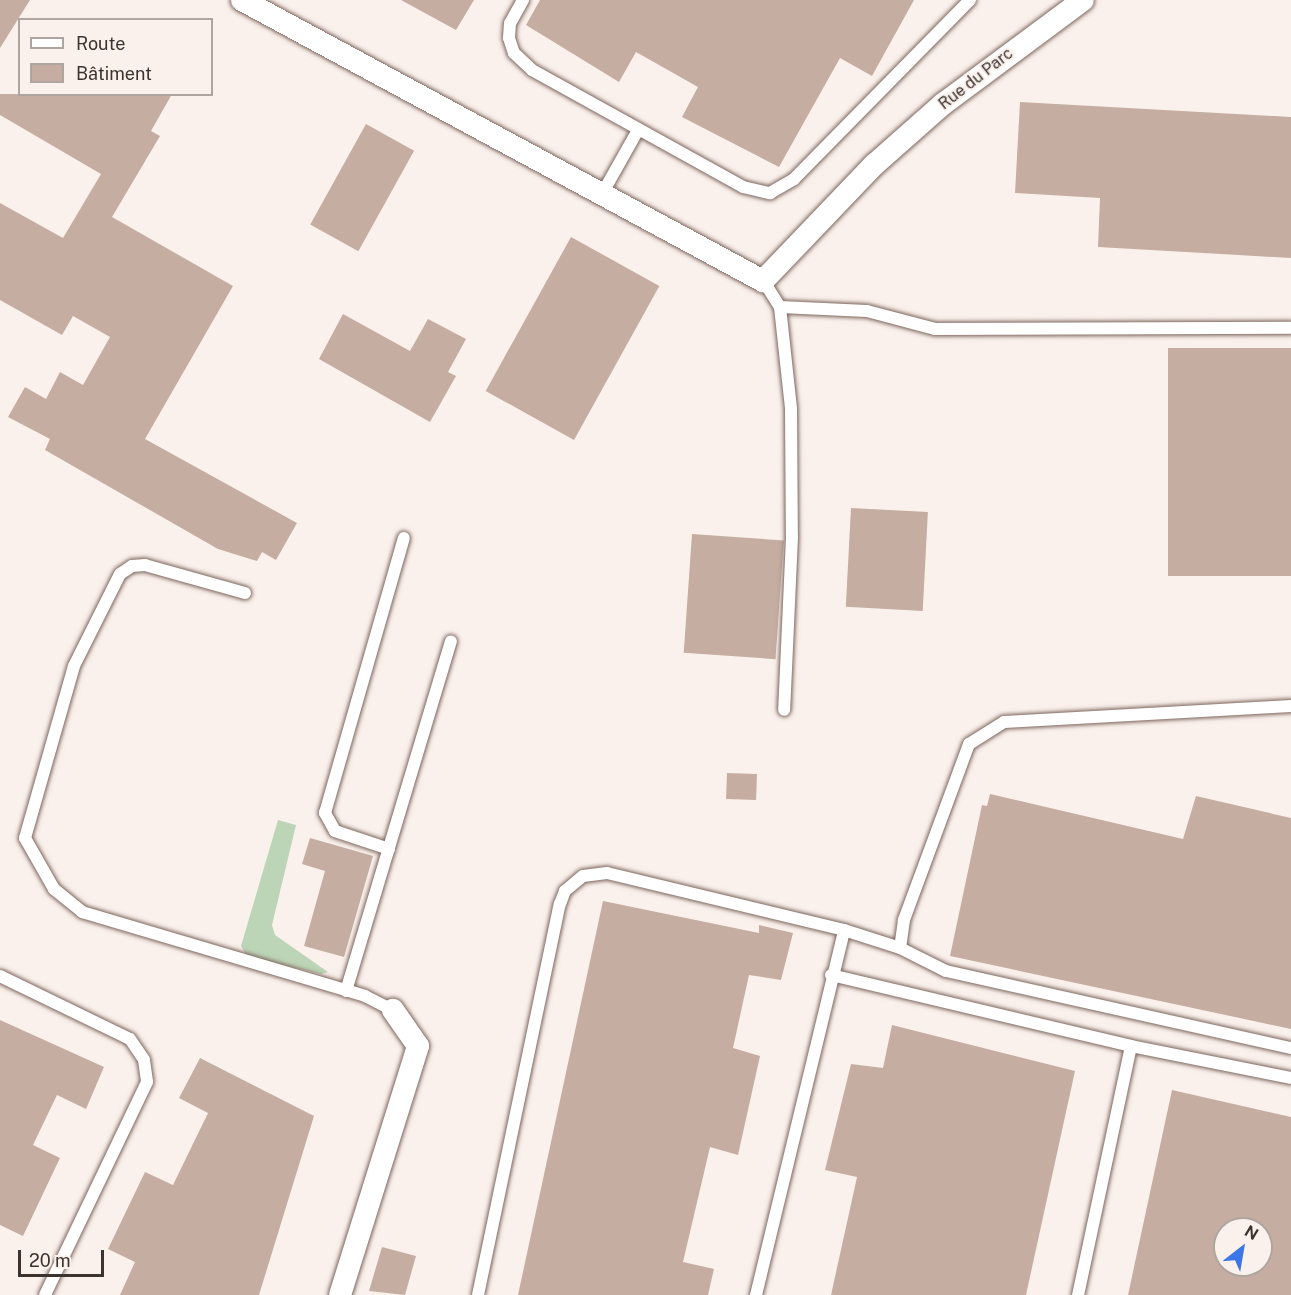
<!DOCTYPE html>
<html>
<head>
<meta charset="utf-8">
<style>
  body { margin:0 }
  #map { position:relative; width:1291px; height:1295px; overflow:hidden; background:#fbf1ec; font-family:"Public Sans",sans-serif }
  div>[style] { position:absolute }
  .green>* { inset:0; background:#bcd5b7 }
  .building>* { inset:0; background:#c5ada2; transform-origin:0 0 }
  .roads { filter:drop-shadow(0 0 2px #7c665d) drop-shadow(0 0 2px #7c665d) }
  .service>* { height:12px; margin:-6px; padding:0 6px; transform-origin:6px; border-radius:6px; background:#fff }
  .minor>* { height:22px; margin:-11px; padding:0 11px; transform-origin:11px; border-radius:11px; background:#fff }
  span { translate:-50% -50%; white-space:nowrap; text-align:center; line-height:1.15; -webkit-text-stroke:4.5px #fbf1ec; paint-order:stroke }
  .street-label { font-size:16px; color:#3c322e }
  .legend { position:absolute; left:18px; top:18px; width:195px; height:78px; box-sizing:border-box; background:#fbf1ec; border:2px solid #afa5a0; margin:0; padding:8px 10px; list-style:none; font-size:18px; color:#3c322e }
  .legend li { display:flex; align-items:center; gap:12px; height:30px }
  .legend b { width:30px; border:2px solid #afa5a0 }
  .north { position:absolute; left:1213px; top:1217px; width:60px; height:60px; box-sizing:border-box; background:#fbf1ec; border:2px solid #afa5a0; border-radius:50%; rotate:31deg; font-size:16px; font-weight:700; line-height:24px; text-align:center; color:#3c322e }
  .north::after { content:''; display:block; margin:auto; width:21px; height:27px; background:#3d77e7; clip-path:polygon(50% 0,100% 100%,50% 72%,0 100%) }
  .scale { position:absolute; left:18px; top:1250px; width:86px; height:27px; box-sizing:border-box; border:3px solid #3c322e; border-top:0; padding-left:8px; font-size:18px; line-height:21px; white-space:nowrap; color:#3c322e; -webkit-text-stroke:4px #fbf1ec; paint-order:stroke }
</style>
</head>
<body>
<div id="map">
  <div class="green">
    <i style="clip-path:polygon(278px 820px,296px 825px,272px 925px,275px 935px,328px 972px,321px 974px,247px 956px,241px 946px)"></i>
  </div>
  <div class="building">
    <i style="clip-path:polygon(0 0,30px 0,0 48px)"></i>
    <i style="clip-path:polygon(401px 0,474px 0,456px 30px)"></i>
    <i style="clip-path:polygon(540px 0,914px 0,872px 76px,840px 58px,779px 167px,682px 117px,698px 87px,636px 52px,619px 82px,526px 25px)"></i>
    <i style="clip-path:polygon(0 94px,172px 94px,151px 131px,160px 136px,112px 217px,233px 286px,145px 439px,297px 523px,276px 560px,262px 552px,257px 561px,218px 549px,45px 450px,50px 439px,8px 417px,25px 387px,46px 399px,60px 372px,83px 385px,110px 337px,73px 316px,62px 335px,0 300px,0 203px,63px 238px,101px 174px,0 115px)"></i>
    <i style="clip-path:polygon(1020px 102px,1291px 117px,1291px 258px,1098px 247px,1100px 198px,1015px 193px)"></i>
    <i style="left:366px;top:124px;width:55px;height:115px;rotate:29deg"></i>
    <i style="left:571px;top:237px;width:101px;height:176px;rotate:29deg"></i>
    <i style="clip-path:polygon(343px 314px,410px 351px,428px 319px,466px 339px,448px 372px,456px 376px,430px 422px,319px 359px)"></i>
    <i style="left:1291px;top:348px;width:228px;height:123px;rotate:90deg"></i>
    <i style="left:851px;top:508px;width:77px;height:99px;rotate:3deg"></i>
    <i style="left:692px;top:534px;width:92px;height:119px;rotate:4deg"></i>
    <i style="left:727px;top:773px;width:30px;height:26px;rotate:2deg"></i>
    <i style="clip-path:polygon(990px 794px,1183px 839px,1196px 796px,1291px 818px,1291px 1029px,950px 956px,982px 805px,987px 806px)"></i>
    <i style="clip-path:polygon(310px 838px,373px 856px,344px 957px,304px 946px,325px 871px,302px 864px)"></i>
    <i style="clip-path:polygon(603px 901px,759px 933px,759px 925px,793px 933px,781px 980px,749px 975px,733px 1048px,760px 1056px,738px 1155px,710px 1147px,683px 1262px,714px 1269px,708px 1295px,518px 1295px)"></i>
    <i style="clip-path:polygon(0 1020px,104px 1067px,86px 1109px,57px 1095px,33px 1145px,60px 1158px,23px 1236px,0 1225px)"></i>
    <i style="clip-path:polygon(892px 1025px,1075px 1071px,1026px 1295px,831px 1295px,857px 1177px,825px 1170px,851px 1064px,883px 1068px)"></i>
    <i style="clip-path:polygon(200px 1058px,314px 1116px,259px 1295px,120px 1295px,135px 1262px,108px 1249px,145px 1172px,173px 1185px,208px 1113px,179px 1098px)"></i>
    <i style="clip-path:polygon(evenodd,1172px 1090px,1291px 1117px,1291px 1295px,1128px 1295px,1172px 1090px,1225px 1229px,1261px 1229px,1261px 1265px,1225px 1265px,1225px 1229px)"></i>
    <i style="clip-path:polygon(382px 1247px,416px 1256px,405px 1295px,369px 1291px)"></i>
  </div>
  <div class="roads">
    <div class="service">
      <i style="left:523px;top:0;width:26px;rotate:119deg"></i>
      <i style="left:510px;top:23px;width:15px;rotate:94deg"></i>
      <i style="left:509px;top:38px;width:16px;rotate:72deg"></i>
      <i style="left:514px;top:53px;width:25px;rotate:43deg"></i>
      <i style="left:532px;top:70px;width:241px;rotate:29deg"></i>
      <i style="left:743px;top:187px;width:28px;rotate:13deg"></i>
      <i style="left:770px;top:193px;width:28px;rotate:-30deg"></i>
      <i style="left:794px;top:179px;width:251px;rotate:-45.5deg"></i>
      <i style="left:602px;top:194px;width:73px;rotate:-60.6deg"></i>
      <i style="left:763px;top:280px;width:32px;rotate:58deg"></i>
      <i style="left:780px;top:307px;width:87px;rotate:2.6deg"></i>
      <i style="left:867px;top:311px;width:70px;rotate:14.8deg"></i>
      <i style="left:935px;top:329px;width:356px;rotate:-0.2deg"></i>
      <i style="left:780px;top:307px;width:103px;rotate:83.8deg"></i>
      <i style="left:791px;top:409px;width:128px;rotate:89.6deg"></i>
      <i style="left:792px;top:537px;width:173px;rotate:92.6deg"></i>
      <i style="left:245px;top:593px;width:104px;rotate:-164.4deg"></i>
      <i style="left:145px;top:565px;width:13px;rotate:176deg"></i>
      <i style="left:132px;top:566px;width:14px;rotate:146deg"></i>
      <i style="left:120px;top:574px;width:103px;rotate:116.6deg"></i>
      <i style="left:74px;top:666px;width:179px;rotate:105.9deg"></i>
      <i style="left:25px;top:838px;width:59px;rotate:60.4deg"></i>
      <i style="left:54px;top:889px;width:36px;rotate:39deg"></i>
      <i style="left:82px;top:912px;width:295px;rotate:16.5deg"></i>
      <i style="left:365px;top:996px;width:31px;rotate:27deg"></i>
      <i style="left:1291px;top:706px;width:287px;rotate:176.8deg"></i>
      <i style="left:1004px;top:722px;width:41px;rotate:147.8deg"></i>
      <i style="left:969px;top:744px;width:188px;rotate:110.3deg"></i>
      <i style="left:904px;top:920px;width:28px;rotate:98deg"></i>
      <i style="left:900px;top:948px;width:51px;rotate:26.6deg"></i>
      <i style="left:946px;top:971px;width:353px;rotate:12.6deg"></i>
      <i style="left:389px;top:849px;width:57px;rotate:-161.6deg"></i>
      <i style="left:335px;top:831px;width:21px;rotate:-119deg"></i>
      <i style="left:325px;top:813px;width:286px;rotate:-74deg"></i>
      <i style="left:831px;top:975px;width:308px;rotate:13.3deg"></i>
      <i style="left:1131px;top:1046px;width:255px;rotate:102deg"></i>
      <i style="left:0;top:976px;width:144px;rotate:25.9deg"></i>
      <i style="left:130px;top:1039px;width:25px;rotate:56deg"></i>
      <i style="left:144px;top:1060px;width:22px;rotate:82deg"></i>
      <i style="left:147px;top:1082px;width:236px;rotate:115.6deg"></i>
      <i style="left:346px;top:991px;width:365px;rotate:-73.3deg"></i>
      <i style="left:1131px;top:1046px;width:163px;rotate:11.3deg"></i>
      <i style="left:478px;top:1295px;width:400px;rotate:-78.2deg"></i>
      <i style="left:560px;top:904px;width:14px;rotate:-69deg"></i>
      <i style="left:565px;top:891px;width:23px;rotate:-40deg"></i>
      <i style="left:583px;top:876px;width:24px;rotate:-7deg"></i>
      <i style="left:607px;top:873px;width:244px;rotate:13.5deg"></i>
      <i style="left:844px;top:930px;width:59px;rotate:17.8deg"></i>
      <i style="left:756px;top:1295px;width:375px;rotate:-76.4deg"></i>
    </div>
    <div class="minor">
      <i style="left:242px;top:0;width:592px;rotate:28.34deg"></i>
      <i style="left:763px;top:281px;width:161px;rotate:-46.3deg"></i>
      <i style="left:874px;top:165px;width:92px;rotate:-41.5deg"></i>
      <i style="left:943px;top:104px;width:174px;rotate:-36.6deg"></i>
      <i style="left:340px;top:1295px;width:261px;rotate:-72.6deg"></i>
      <i style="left:418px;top:1046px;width:44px;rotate:-124.8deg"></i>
    </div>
  </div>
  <div class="street-label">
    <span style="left:976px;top:79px;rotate:-38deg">Rue du Parc</span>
  </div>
  <ul class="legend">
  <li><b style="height:8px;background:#fff"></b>Route</li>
  <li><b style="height:16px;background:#c5ada2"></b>Bâtiment</li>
  </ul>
  <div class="north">N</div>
  <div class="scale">20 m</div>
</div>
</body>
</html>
